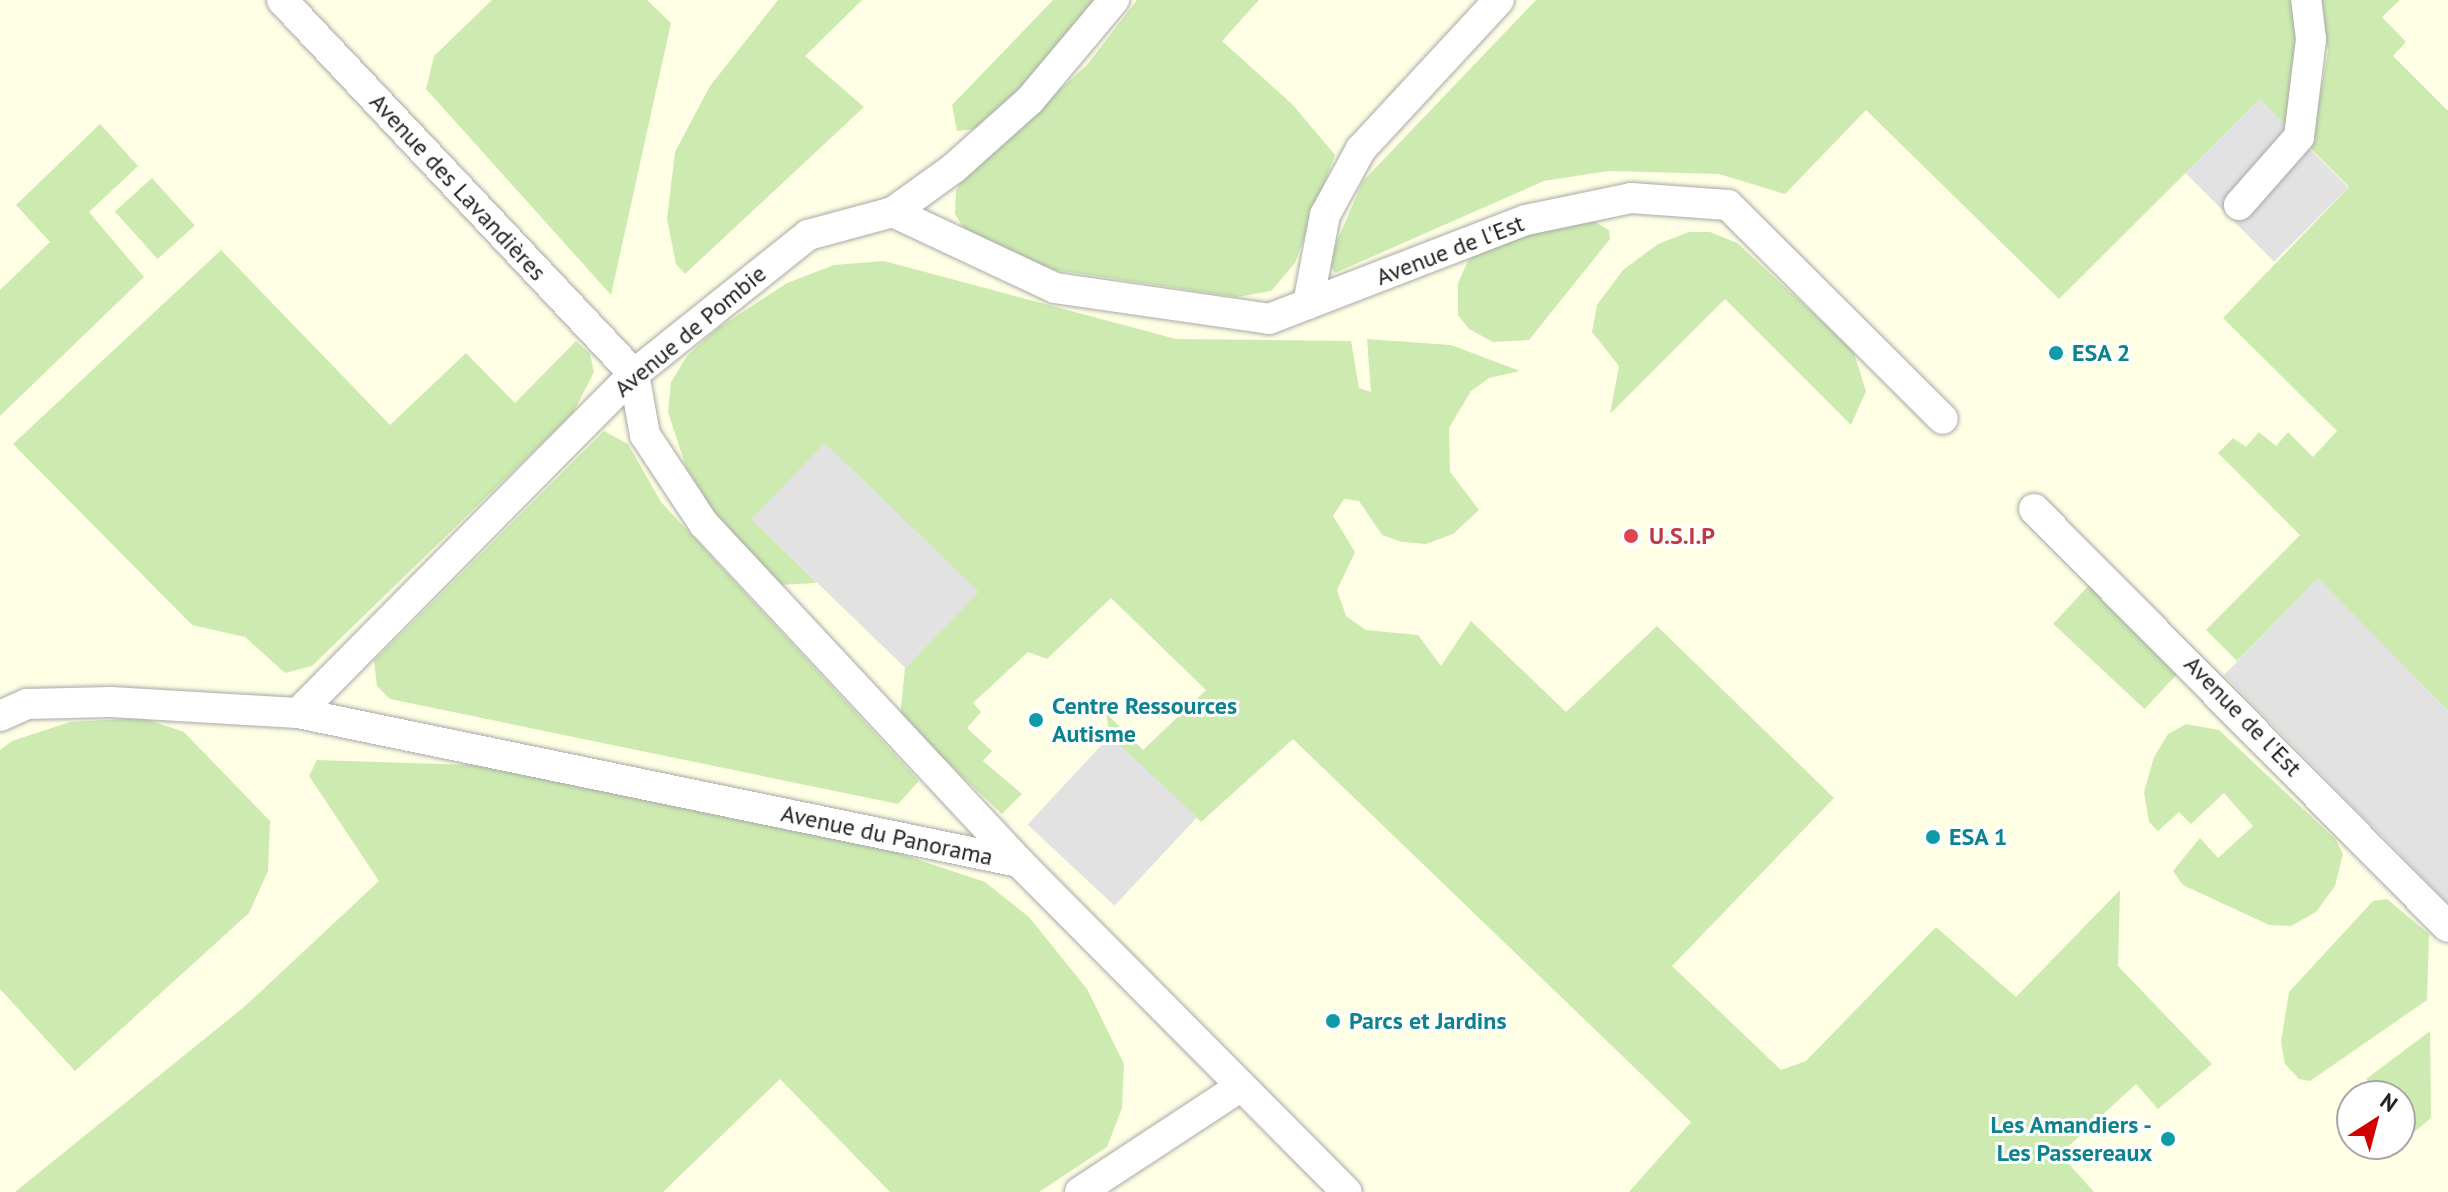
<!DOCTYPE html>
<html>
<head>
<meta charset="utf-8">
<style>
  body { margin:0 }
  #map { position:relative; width:2448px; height:1192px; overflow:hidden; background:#f2efe9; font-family:"PT Sans",sans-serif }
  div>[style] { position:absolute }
  .education>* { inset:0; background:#ffffe5 }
  .grass>* { inset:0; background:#cdebb0; transform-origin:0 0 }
  .parking>* { inset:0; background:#e2e2e2; transform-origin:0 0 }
  .roads { filter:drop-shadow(0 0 2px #a9a9a9) drop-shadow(0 0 2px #a9a9a9) }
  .service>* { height:30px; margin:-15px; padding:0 15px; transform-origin:15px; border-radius:15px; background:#fff }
  .dots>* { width:22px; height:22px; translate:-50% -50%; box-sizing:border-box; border:4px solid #fff; border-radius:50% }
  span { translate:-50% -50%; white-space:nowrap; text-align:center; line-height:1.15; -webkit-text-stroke:6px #fff; paint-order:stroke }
  .street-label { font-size:24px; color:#222 }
  .culture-label { font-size:24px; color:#0d838f; font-weight:700 }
  .left { translate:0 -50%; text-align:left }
  .right { translate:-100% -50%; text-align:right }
  .health-label { font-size:24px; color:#be3a42; font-weight:700 }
  .north { position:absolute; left:2336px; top:1080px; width:80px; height:80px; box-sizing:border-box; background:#fff; border:2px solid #a7a7a7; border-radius:50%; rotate:36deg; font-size:22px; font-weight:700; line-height:32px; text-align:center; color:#222 }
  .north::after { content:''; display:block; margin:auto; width:28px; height:36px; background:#d40000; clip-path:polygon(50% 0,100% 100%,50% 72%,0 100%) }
</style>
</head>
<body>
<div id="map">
  <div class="education">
    <i style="clip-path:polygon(evenodd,0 0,2448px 0,2448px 1192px,0 1192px,0 0,2352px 1096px,2400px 1096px,2400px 1144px,2352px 1144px,2352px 1096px)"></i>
  </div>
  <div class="grass">
    <i style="clip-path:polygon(492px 0,647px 0,671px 23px,611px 295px,426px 89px,434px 56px)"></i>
    <i style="clip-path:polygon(778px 0,862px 0,805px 56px,864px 107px,685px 274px,676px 264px,667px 219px,675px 152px,710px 86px)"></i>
    <i style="clip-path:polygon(1053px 0,1096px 0,1056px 53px,1009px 100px,976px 129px,957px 131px,952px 105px)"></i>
    <i style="clip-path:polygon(1137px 0,1259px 0,1222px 41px,1292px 104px,1335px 155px,1295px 263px,1271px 291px,1237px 297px,1041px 268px,967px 233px,955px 214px,956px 191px,963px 177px,1087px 65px)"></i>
    <i style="clip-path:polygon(1536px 0,2293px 0,2299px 52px,2286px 125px,2259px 100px,2059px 299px,1866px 110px,1785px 194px,1719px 174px,1608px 171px,1544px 181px,1335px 273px,1328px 262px,1363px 181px)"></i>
    <i style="clip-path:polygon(2322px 0,2400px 0,2382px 17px,2406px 42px,2393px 56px,2448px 111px,2448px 711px,2318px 579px,2237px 661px,2206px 630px,2300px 535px,2218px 453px,2233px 438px,2246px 447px,2259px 432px,2276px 446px,2288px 432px,2313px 457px,2337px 431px,2223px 318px,2349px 187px,2310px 148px,2328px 52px)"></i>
    <i style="clip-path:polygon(100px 124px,138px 166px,89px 212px,144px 277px,0 416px,0 290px,50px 242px,16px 205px)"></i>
    <i style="left:152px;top:178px;width:64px;height:50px;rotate:48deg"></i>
    <i style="clip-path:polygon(1590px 219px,1609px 230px,1610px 239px,1529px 340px,1493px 342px,1469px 329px,1458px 315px,1458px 283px,1468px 261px,1482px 247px)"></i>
    <i style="clip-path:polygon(1689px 232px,1710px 232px,1737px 243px,1853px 350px,1866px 391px,1851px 425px,1725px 299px,1610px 414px,1619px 366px,1592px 332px,1597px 305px,1623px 270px,1658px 244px)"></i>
    <i style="clip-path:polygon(221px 250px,390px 425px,466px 353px,515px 403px,576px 341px,590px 354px,594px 372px,573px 413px,312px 666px,285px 673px,245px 637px,192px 625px,13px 444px)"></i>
    <i style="clip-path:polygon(884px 261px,1176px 339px,1351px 341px,1359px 388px,1371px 392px,1367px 339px,1451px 345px,1520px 371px,1489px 378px,1471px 391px,1449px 428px,1450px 472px,1479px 510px,1453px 534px,1426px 544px,1402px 542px,1382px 535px,1359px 501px,1344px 499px,1333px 516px,1355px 552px,1337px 590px,1346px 616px,1366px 630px,1418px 635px,1441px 666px,1471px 621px,1566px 712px,1657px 626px,1834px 798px,1672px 966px,1781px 1070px,1806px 1061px,1936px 927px,2016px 997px,2120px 890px,2118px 966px,2212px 1064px,2158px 1109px,2136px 1084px,2060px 1154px,2094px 1192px,1629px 1192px,1691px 1122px,1293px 739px,1201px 822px,1110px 736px,1106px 713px,1143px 750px,1206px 690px,1111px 598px,1047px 659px,1028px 652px,973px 703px,981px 712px,967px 728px,992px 751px,983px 761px,1022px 794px,1002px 814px,900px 717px,905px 668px,978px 592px,751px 518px,817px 583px,778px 585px,715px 514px,686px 467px,668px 412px,671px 382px,687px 356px,717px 329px,787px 283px,834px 265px)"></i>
    <i style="clip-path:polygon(604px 431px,628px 444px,661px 502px,919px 781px,898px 804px,390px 699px,377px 686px,374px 661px)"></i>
    <i style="left:2092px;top:582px;width:125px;height:57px;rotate:43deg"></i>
    <i style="clip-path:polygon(143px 718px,184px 732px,270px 821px,268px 871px,249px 913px,75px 1071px,0 989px,0 750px,12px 741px,70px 722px)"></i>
    <i style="clip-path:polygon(2186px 724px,2219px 730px,2336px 840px,2343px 854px,2335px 886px,2316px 912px,2291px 926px,2269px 925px,2183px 885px,2173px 871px,2200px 838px,2218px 858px,2253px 826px,2224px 793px,2191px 824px,2179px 812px,2158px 831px,2149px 822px,2144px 792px,2154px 757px,2168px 734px)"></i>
    <i style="clip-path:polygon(317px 760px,503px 766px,895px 852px,985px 882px,1029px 917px,1087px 989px,1124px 1064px,1122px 1108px,1107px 1147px,1039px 1192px,890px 1192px,780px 1079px,663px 1192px,15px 1192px,244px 1007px,379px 881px,309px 776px)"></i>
    <i style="clip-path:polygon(2387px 899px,2429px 934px,2427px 1000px,2310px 1081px,2299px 1079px,2285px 1064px,2281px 1042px,2289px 992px,2373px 901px)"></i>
    <i style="clip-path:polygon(2430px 1031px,2431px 1118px,2413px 1133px,2400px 1119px,2400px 1096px,2380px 1096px,2366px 1079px)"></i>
  </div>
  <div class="parking">
    <i style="left:2260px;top:99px;width:125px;height:105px;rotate:45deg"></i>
    <i style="left:825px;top:443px;width:214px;height:106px;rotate:44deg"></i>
    <i style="clip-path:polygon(2318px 578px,2448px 711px,2448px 903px,2224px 675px)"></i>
    <i style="left:1110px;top:736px;width:119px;height:121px;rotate:43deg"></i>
  </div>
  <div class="roads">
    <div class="service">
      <i style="left:282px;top:0;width:514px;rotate:46.74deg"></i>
      <i style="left:634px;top:374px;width:62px;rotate:79.8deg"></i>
      <i style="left:645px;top:435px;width:107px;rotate:56.5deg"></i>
      <i style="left:704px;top:524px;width:462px;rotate:47deg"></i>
      <i style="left:2239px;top:205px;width:91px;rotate:-48.6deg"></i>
      <i style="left:2299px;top:137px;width:99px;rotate:-83deg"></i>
      <i style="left:2311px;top:39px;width:39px;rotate:-97deg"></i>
      <i style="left:893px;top:212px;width:179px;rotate:25.1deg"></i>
      <i style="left:1055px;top:288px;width:216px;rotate:8.2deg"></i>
      <i style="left:1269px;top:319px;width:275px;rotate:-21.1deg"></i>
      <i style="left:1526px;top:220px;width:107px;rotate:-11.8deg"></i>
      <i style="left:1631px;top:198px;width:97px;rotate:4.1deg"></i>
      <i style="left:1728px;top:205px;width:303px;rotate:44.9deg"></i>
      <i style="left:1308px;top:304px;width:91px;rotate:-79.2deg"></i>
      <i style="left:1325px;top:215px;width:75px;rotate:-61.4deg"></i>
      <i style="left:1361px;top:149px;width:203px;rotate:-47.2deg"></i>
      <i style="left:2034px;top:509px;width:588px;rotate:45.28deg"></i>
      <i style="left:298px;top:713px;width:477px;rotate:-45.3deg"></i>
      <i style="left:634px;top:374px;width:223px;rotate:-38.6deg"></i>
      <i style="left:808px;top:235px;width:88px;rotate:-15.1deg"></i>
      <i style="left:893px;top:212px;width:75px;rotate:-35.8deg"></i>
      <i style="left:954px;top:168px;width:102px;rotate:-41.8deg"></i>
      <i style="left:1030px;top:100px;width:131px;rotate:-50deg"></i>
      <i style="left:0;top:716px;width:30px;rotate:-24deg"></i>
      <i style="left:27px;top:704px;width:84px;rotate:-1.4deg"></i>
      <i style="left:111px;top:702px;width:187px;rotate:3.4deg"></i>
      <i style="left:298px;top:713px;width:736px;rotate:11.68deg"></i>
      <i style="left:1019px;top:862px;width:465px;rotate:45.2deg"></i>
      <i style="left:1080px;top:1192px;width:191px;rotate:-33.3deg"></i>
    </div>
  </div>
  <div class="dots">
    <i style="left:2056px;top:353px;background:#0f9aa8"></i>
    <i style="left:1631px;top:536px;background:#e0444e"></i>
    <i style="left:1036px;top:720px;background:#0f9aa8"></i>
    <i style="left:1933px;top:837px;background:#0f9aa8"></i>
    <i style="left:1333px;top:1021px;background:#0f9aa8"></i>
    <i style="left:2168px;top:1139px;background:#0f9aa8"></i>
  </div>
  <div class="street-label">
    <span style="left:458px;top:187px;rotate:47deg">Avenue des Lavandières</span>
    <span style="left:1450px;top:250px;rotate:-21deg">Avenue de l'Est</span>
    <span style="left:690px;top:331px;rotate:-40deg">Avenue de Pombie</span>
    <span style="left:2243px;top:716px;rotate:46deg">Avenue de l'Est</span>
    <span style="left:887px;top:835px;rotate:12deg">Avenue du Panorama</span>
  </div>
  <div class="culture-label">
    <span class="left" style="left:2072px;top:353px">ESA 2</span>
    <span class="left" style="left:1052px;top:720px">Centre Ressources<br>Autisme</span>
    <span class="left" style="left:1949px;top:837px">ESA 1</span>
    <span class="left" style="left:1349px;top:1021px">Parcs et Jardins</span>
    <span class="right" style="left:2152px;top:1139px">Les Amandiers -<br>Les Passereaux</span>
  </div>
  <div class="health-label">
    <span class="left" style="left:1649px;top:536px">U.S.I.P</span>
  </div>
  <div class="north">N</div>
</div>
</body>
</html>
